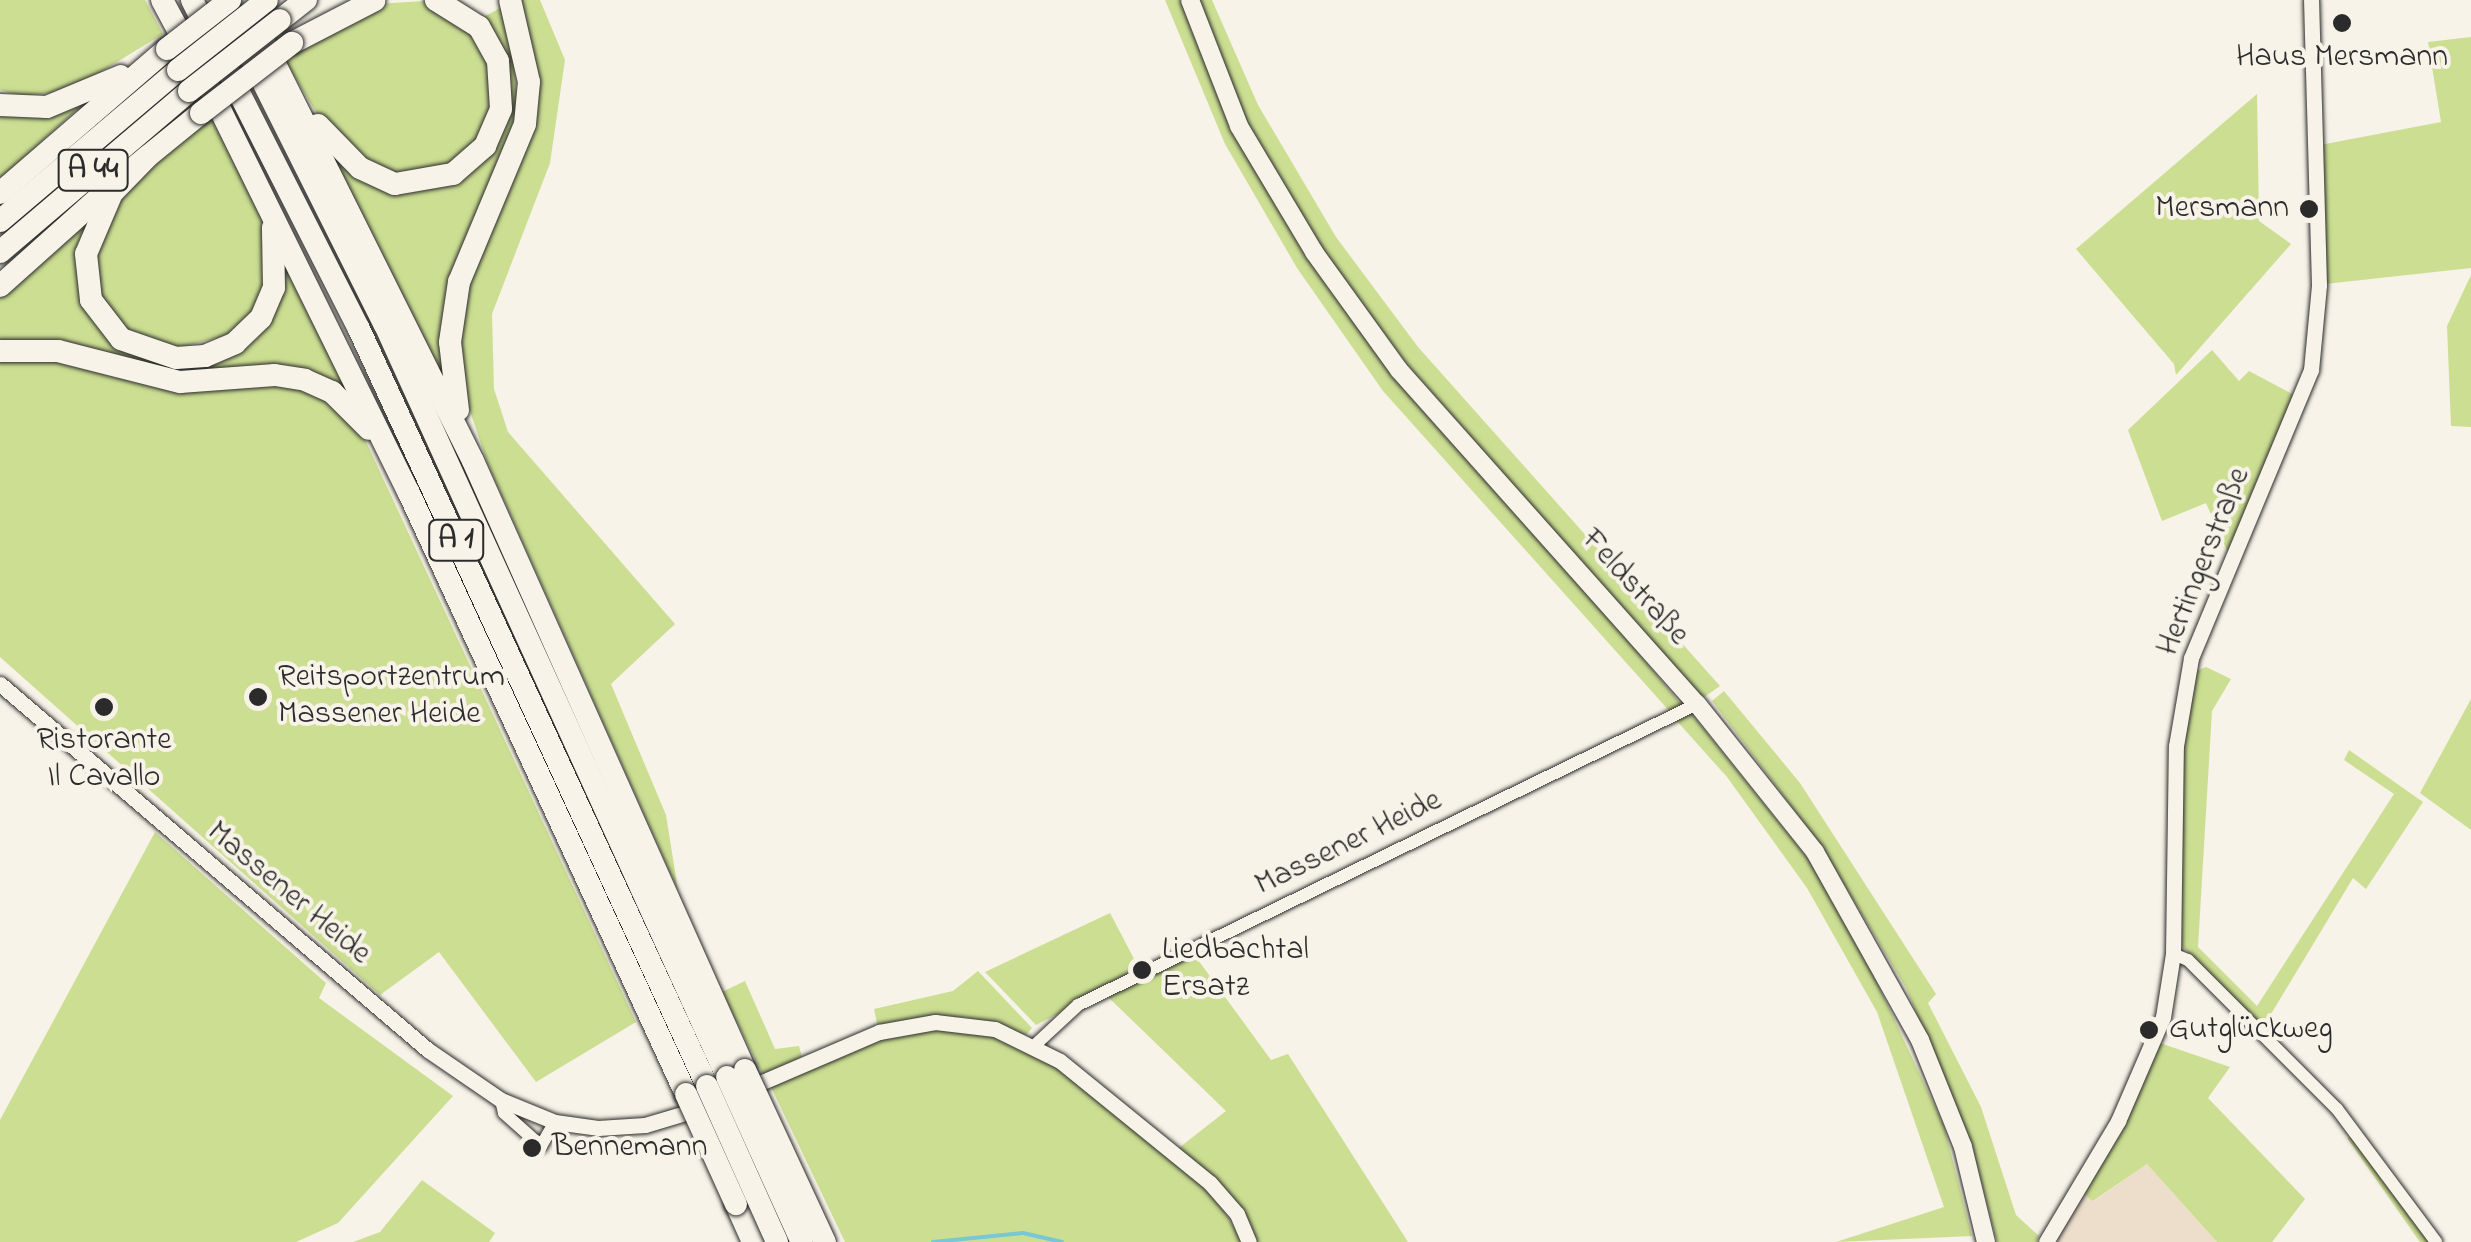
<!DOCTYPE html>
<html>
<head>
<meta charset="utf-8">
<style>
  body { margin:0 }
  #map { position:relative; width:2471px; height:1242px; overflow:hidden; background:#f7f3e8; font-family:"Indie Flower",sans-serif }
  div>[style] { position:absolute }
  .built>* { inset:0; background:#ecdeca }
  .green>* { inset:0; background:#ccde92; transform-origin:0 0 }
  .stream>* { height:4px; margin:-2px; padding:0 2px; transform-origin:2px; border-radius:2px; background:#78c7d4 }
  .roads { filter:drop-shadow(0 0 2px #2b2b2b) drop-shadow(0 0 2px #2b2b2b) }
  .minor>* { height:12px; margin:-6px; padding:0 6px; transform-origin:6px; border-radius:6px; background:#f7f3e8 }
  .tertiary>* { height:15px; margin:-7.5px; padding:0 7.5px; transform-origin:7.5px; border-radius:7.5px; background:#f7f3e8 }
  .secondary>* { height:18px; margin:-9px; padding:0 9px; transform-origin:9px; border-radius:9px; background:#f7f3e8 }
  .motorway>* { height:22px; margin:-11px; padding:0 11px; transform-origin:11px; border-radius:11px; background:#f7f3e8 }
  .bridges { filter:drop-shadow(0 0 2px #2b2b2b) drop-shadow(0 0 2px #2b2b2b) }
  .motorway-bridge>* { height:22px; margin:-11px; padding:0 11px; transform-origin:11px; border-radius:11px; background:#f7f3e8 }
  .dots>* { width:28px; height:28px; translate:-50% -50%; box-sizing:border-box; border:5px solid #f7f3e8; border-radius:50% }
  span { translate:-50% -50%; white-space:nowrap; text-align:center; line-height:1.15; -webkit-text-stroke:8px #f7f3e8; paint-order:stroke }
  .shield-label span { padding:2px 8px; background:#f7f3e8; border:2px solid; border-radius:8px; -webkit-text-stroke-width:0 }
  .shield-label { font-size:30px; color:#2b2b2b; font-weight:700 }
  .poi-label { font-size:32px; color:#2b2b2b }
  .right { translate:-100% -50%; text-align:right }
  .left { translate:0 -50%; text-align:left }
  .street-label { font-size:32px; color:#2b2b2b }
</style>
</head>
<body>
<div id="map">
  <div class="built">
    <i style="clip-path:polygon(2147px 1164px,2217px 1242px,2050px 1242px,2081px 1192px,2094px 1201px)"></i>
  </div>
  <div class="green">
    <i style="clip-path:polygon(0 0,145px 0,163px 34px,69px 91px,21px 96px,0 90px)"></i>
    <i style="clip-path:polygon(516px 0,540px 0,565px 60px,550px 163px,492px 314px,494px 389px,508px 432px,675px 624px,611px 684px,666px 815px,678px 890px,487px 462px,459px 378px,465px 282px,530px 125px)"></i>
    <i style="clip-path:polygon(1165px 0,1181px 0,1235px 134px,1307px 256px,1684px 708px,1672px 714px,1383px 391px,1297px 268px,1225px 144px)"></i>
    <i style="clip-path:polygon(1199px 0,1212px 0,1258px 105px,1336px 237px,1418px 347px,1720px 686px,1700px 700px,1407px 364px,1320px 248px,1243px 117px)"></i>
    <i style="clip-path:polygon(424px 1px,442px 8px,484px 45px,496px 110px,466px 159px,396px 180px,328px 132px,285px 61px,331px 26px,377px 4px)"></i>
    <i style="clip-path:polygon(507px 4px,520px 122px,469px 238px,450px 390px,335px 161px,356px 176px,411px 193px,463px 177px,500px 132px,482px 18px)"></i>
    <i style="clip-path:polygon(2471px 37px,2471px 268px,2325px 284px,2320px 145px,2441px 122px,2428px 42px)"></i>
    <i style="clip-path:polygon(2257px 94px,2259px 221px,2291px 244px,2176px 375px,2174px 364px,2076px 249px)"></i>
    <i style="clip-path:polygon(83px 104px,0 179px,0 112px,40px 115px)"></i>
    <i style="clip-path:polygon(212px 118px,254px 194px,271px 243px,271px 269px,255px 310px,231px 334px,179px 348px,128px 331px,100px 294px,93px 270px,100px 227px,147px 167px)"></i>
    <i style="clip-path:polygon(88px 219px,88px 303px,176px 363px,265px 319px,281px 235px,362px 407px,334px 387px,0 347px,0 297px)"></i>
    <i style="clip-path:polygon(2471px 275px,2471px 427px,2451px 426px,2447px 326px)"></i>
    <i style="clip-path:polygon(2212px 350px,2239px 381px,2249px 371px,2298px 397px,2228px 553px,2206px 503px,2162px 521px,2128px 430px)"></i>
    <i style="clip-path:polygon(32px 358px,309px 389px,361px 431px,636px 1022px,536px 1082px,439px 952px,380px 995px,0 657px,0 361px)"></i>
    <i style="clip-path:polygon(2206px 667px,2231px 679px,2212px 711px,2198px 947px,2257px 1006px,2394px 794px,2344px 760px,2349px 750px,2423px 802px,2366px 889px,2353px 878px,2262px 1029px,2182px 946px,2182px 749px,2196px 671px)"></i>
    <i style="clip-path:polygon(1724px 691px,1800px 783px,1936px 994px,1928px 1003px,1981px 1107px,2016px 1215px,2039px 1236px,2037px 1242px,1997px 1242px,1972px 1146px,1906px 988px,1820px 844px,1712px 701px)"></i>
    <i style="clip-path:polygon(2471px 699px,2471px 830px,2420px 793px)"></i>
    <i style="clip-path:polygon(1690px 712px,1809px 860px,1861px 948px,1944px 1126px,1972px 1236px,1836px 1242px,1944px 1207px,1877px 1012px,1807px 888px,1727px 777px,1676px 720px)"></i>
    <i style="clip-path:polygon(155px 832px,326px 983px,319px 998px,453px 1096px,338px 1223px,296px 1242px,0 1242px,0 1120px)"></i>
    <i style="clip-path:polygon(1110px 913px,1141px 972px,1036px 1025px,985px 972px)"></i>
    <i style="clip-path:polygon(1193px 953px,1271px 1060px,1288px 1054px,1408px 1242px,1254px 1242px,1175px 1151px,1226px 1111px,1107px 996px)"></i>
    <i style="clip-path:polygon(978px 971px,1032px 1028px,1026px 1035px,965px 1017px,878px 1028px,874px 1009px,953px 991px)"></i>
    <i style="clip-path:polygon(745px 981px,775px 1049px,799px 1046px,802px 1057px,763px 1075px,722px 992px)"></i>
    <i style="clip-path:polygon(943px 1027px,993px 1034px,1034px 1049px,1208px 1186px,1244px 1242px,845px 1242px,769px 1083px,881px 1037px)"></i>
    <i style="clip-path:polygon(2160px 1043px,2230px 1067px,2208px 1098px,2305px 1199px,2272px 1242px,2217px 1242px,2147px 1164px,2093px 1201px,2081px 1192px)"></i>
    <i style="left:2354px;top:1134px;width:132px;height:8px;rotate:55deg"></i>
    <i style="clip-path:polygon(422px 1180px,495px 1233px,489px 1242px,353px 1242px,380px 1232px)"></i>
  </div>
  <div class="stream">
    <i style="left:933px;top:1242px;width:90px;rotate:-5.7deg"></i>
    <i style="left:1023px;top:1233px;width:40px;rotate:13deg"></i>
  </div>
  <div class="roads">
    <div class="minor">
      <i style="left:2173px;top:954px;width:16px;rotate:22deg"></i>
      <i style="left:2188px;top:960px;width:211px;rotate:45deg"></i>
      <i style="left:2337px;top:1109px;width:166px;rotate:53.3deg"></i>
      <i style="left:1035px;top:1045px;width:59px;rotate:-42.9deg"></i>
      <i style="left:1078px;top:1005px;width:688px;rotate:-25.93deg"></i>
      <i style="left:501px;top:1100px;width:13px;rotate:77deg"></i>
      <i style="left:504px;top:1113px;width:50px;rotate:41.7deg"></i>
      <i style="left:541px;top:1146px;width:28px;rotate:-60deg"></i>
    </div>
    <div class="tertiary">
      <i style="left:0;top:684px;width:563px;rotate:40.54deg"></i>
      <i style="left:428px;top:1050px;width:88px;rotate:34.4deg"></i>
      <i style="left:501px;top:1100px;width:58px;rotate:22.2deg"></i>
      <i style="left:555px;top:1122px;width:43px;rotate:7.9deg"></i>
      <i style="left:598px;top:1128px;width:47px;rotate:-3.7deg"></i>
      <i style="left:645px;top:1125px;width:59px;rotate:-16.6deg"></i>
      <i style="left:746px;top:1089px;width:145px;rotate:-23.2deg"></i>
      <i style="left:879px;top:1032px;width:57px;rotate:-10.1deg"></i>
      <i style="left:935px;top:1022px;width:60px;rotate:6.7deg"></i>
      <i style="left:995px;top:1029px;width:72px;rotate:26.2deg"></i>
      <i style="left:1060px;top:1061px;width:193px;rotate:39.1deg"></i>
      <i style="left:1210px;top:1183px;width:41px;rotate:48.9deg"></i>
      <i style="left:1237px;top:1214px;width:30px;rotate:67deg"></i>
      <i style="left:2046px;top:1242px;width:141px;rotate:-59.2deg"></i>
      <i style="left:2118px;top:1121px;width:113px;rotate:-66.6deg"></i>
      <i style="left:2163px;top:1017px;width:64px;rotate:-81deg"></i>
      <i style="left:2173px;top:954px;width:208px;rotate:-89.2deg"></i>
      <i style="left:2176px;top:746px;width:89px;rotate:-80.3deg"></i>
      <i style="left:2191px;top:658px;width:312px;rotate:-67.4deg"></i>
      <i style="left:2311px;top:370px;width:85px;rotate:-84.6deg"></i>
      <i style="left:2319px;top:285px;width:285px;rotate:-91.6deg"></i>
    </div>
    <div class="secondary">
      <i style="left:1190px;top:0;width:135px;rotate:68.7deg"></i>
      <i style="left:1239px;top:126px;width:147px;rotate:59.2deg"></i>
      <i style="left:1314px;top:252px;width:145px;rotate:54.2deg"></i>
      <i style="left:1399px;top:370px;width:448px;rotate:48.3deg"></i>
      <i style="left:1697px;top:704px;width:189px;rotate:51.4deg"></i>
      <i style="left:1815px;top:852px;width:215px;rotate:60.8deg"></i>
      <i style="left:1920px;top:1040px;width:115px;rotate:68.1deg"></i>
      <i style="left:1963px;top:1147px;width:98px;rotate:76.4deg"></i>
    </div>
    <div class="motorway">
      <i style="left:162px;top:0;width:61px;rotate:61.8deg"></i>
      <i style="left:192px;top:0;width:369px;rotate:63.1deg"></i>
      <i style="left:359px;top:329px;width:833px;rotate:65.31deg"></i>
      <i style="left:243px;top:0;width:515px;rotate:63.48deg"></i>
      <i style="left:473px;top:461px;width:667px;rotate:65.93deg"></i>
      <i style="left:280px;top:20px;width:33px;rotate:-38deg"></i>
      <i style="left:237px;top:30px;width:330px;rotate:63.4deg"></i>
      <i style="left:385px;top:325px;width:826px;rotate:65.54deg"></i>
      <i style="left:292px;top:43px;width:93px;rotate:-27.4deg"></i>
      <i style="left:209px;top:87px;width:453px;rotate:63.8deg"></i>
      <i style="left:409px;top:493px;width:662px;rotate:65.26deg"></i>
      <i style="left:0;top:105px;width:47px;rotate:2.4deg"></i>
      <i style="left:47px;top:107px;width:80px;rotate:-22.7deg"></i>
      <i style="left:318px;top:125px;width:60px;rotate:45.7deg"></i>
      <i style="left:360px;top:168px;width:38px;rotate:25deg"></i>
      <i style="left:395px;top:184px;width:59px;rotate:-9.8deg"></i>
      <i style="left:453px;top:174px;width:43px;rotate:-41.2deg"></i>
      <i style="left:485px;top:146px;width:40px;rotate:-66.6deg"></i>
      <i style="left:501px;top:109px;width:48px;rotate:-93.6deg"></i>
      <i style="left:498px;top:61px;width:39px;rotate:-119deg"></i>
      <i style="left:479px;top:27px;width:51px;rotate:-147.9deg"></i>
      <i style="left:148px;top:156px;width:52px;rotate:134.2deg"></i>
      <i style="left:112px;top:193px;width:66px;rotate:113.1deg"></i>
      <i style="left:86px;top:254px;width:46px;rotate:83.8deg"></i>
      <i style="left:91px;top:300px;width:49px;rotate:52.4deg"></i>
      <i style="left:121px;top:339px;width:58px;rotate:19.1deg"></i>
      <i style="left:176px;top:358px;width:29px;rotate:-4deg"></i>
      <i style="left:205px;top:356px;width:33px;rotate:-23deg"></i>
      <i style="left:235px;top:343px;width:36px;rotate:-44deg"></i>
      <i style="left:261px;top:318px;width:33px;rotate:-67deg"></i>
      <i style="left:274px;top:288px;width:60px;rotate:-91deg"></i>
      <i style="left:137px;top:165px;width:82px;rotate:-39.1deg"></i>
      <i style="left:0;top:193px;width:221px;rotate:-40.8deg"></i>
      <i style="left:0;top:221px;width:233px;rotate:-40.3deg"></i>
      <i style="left:0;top:252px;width:248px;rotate:-40.4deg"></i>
      <i style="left:0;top:286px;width:141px;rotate:-41.8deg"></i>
      <i style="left:0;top:351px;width:58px"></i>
      <i style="left:58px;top:351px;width:126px;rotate:14.3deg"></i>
      <i style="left:180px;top:382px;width:95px;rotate:-4.2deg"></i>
      <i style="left:275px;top:375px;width:30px;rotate:9deg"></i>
      <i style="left:305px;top:380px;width:30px;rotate:24deg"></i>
      <i style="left:332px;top:392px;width:52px;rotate:45deg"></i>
      <i style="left:458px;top:410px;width:68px;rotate:-96.7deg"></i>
      <i style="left:450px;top:342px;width:61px;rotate:-81.5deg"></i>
      <i style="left:459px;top:282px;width:171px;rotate:-67.3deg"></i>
      <i style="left:525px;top:124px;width:42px;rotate:-84.6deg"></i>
      <i style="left:529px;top:82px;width:84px;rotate:-103deg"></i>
      <i style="left:736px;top:1204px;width:42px;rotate:65.9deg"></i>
    </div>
  </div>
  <div class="bridges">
    <div class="motorway-bridge">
      <i style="left:167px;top:49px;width:80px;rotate:-37.9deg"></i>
      <i style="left:178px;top:70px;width:113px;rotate:-38.2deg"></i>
      <i style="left:189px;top:91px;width:115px;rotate:-38deg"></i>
      <i style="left:201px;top:113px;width:115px;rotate:-37.6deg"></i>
      <i style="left:745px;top:1070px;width:190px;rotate:65.1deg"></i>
      <i style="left:727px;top:1077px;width:181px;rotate:65.6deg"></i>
      <i style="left:707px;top:1086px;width:171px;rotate:65.8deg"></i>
      <i style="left:686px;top:1094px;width:121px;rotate:65.6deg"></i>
    </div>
  </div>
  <div class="dots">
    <i style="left:2342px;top:23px;background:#2b2b2b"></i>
    <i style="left:2309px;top:209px;background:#2b2b2b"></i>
    <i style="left:258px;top:697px;background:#2b2b2b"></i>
    <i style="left:104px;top:707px;background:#2b2b2b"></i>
    <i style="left:1142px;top:970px;background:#2b2b2b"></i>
    <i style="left:2149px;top:1030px;background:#2b2b2b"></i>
    <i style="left:532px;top:1148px;background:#2b2b2b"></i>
  </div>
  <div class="shield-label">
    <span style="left:93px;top:170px">A 44</span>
    <span style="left:456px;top:540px">A 1</span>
  </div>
  <div class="poi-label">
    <span style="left:2342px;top:58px">Haus Mersmann</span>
    <span class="right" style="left:2289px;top:209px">Mersmann</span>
    <span class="left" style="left:278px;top:697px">Reitsportzentrum<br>Massener Heide</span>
    <span style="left:104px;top:760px">Ristorante<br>Il Cavallo</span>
    <span class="left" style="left:1162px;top:970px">Liedbachtal<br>Ersatz</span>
    <span class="left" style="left:2169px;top:1030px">Gutglückweg</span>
    <span class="left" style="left:552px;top:1148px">Bennemann</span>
  </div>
  <div class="street-label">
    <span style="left:2205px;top:562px;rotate:-68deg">Hertingerstraße</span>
    <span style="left:1634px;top:588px;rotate:48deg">Feldstraße</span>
    <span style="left:1349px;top:844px;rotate:-26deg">Massener Heide</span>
    <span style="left:288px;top:894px;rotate:40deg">Massener Heide</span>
  </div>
</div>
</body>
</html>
